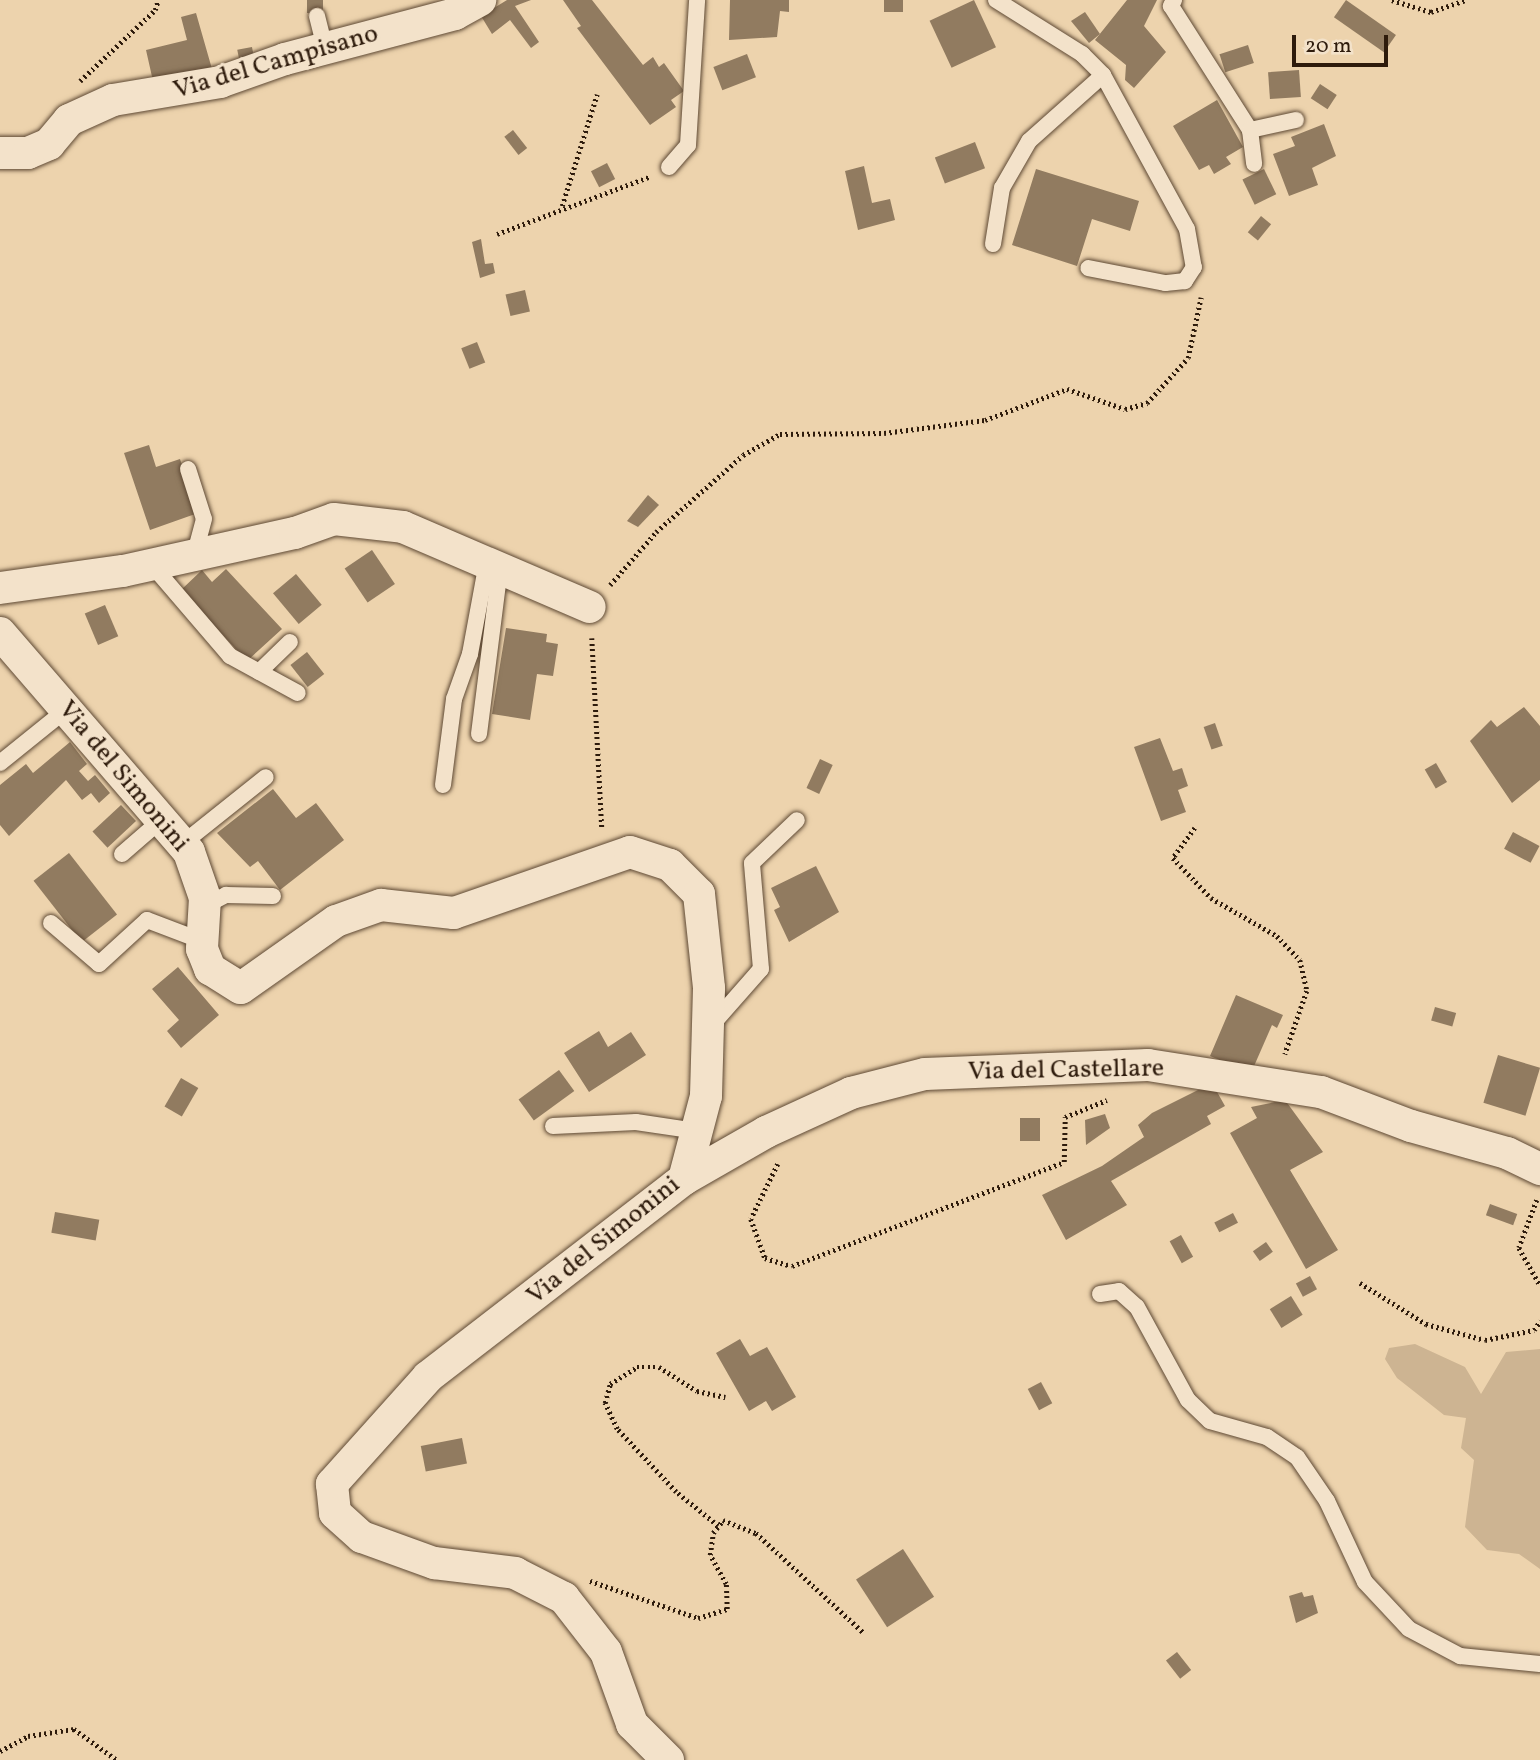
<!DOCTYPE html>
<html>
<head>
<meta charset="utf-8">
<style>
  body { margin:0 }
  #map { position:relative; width:1540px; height:1760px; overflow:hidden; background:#edd3ad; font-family:Vollkorn,serif }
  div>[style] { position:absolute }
  .green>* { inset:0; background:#cdb492 }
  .building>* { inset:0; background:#917b60; transform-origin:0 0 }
  .path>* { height:4.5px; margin-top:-2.25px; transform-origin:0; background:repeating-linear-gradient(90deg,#2e1b0c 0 2px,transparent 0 5.5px) }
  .roads { filter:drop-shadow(0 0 2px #5e4934) drop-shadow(0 0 2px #5e4934) }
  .service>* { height:16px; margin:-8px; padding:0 8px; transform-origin:8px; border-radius:8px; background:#f3e2ca }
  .minor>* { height:32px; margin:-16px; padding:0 16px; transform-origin:16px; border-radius:16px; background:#f3e2ca }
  span { translate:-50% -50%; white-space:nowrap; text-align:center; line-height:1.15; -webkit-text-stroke:6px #f3e2ca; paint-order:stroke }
  .street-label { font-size:26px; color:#2e1b0c }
  .scale { position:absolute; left:1292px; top:35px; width:96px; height:32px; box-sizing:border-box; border:4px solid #2e1b0c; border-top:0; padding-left:9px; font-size:21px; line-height:24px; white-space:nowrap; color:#2e1b0c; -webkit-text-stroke:5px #f3e2ca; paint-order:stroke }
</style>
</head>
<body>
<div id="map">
  <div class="green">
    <i style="clip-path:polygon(1415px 1344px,1465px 1367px,1481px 1394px,1506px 1352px,1540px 1349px,1540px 1569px,1519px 1554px,1487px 1550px,1465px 1527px,1474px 1460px,1461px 1448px,1466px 1418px,1444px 1415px,1397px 1378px,1385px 1359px,1389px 1348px)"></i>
  </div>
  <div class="building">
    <i style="left:307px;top:0;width:16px;height:13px"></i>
    <i style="clip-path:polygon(507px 0,531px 0,515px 6px,539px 42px,531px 48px,510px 20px,492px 34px,481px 16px)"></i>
    <i style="clip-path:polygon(563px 0,592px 0,643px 65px,653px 57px,659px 67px,664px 63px,684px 91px,671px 100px,676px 107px,650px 125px,577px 28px,581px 26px)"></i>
    <i style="clip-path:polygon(730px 0,789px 0,789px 12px,780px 11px,777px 37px,729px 40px)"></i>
    <i style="left:884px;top:0;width:19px;height:12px"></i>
    <i style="left:974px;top:0;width:52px;height:49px;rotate:65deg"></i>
    <i style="clip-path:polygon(1127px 0,1157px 0,1144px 26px,1166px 52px,1134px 88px,1125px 80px,1126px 65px,1095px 40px)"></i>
    <i style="left:1346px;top:0;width:61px;height:21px;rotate:35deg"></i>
    <i style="clip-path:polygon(1085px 12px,1100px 34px,1089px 43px,1071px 21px)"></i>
    <i style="clip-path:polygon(196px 13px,214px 76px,155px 90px,146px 50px,187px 40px,181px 17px)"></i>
    <i style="left:1248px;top:45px;width:19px;height:30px;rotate:72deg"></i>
    <i style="left:252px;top:47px;width:20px;height:15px;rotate:79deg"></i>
    <i style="left:747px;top:54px;width:25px;height:36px;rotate:69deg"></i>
    <i style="left:1299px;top:70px;width:27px;height:31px;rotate:86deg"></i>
    <i style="left:1320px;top:84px;width:20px;height:17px;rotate:33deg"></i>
    <i style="clip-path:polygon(1217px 100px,1243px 147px,1226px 157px,1231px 164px,1214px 174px,1209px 165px,1199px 170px,1173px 126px)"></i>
    <i style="clip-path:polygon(1324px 124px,1336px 156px,1312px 168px,1318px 185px,1289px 196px,1273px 154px,1295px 146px,1291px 137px)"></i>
    <i style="left:513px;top:130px;width:23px;height:11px;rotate:52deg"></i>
    <i style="left:975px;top:142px;width:28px;height:43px;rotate:69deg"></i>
    <i style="left:607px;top:163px;width:18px;height:18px;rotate:63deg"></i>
    <i style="clip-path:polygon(864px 166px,872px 203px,890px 199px,895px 220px,858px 230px,845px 171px)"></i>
    <i style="clip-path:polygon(1036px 169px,1139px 201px,1130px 231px,1092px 219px,1077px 266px,1012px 245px)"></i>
    <i style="left:1264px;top:169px;width:28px;height:24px;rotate:64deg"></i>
    <i style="left:1261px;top:216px;width:13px;height:21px;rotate:39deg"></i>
    <i style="clip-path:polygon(481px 239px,485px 264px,493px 263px,495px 273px,480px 278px,472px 242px)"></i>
    <i style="left:525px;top:290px;width:22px;height:20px;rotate:77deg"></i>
    <i style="left:477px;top:342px;width:22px;height:17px;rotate:68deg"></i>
    <i style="clip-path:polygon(149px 445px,156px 467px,180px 459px,198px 513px,150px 530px,124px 453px)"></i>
    <i style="clip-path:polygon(648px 495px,659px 505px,638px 527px,627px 521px)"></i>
    <i style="left:372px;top:550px;width:41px;height:33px;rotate:56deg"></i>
    <i style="clip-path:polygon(226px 569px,282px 629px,247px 661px,181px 590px,202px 570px,212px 582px)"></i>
    <i style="left:296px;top:574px;width:40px;height:30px;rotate:50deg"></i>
    <i style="left:105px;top:605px;width:34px;height:22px;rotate:67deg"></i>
    <i style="clip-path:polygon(506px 628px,547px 634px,546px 642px,558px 644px,553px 676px,537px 674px,530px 720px,492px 714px)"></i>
    <i style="left:307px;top:652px;width:28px;height:21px;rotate:52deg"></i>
    <i style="clip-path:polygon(1524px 707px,1540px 726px,1540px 780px,1512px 803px,1470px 741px,1491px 720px,1497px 727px)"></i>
    <i style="left:1215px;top:723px;width:24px;height:12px;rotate:71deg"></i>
    <i style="clip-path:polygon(1160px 738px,1173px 771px,1182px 768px,1188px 786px,1178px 790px,1186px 812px,1161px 821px,1134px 747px)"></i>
    <i style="clip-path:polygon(70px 742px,87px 764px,79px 771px,88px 781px,95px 775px,110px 793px,99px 803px,91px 793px,82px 800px,66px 780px,9px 836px,0 825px,0 785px,26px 764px,33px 773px)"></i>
    <i style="left:820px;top:759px;width:14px;height:32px;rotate:25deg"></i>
    <i style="left:1436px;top:763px;width:22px;height:13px;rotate:60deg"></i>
    <i style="clip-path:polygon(273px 789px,296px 818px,316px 803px,344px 840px,280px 890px,258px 861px,250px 867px,217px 833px)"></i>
    <i style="left:121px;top:805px;width:22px;height:39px;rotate:47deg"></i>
    <i style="left:1513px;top:832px;width:30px;height:19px;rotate:28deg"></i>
    <i style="left:69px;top:853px;width:78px;height:45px;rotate:52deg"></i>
    <i style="clip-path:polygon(816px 866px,839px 912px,789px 942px,774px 910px,780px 907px,771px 888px)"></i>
    <i style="clip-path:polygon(178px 967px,219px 1015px,181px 1048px,167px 1031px,179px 1020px,152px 989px)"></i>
    <i style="clip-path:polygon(1236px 995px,1283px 1015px,1277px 1028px,1272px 1025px,1251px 1073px,1210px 1056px)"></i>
    <i style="left:1435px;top:1007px;width:22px;height:14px;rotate:16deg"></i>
    <i style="clip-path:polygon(599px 1031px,608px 1047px,631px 1032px,646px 1055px,589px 1092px,564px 1053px)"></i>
    <i style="left:1498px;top:1055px;width:44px;height:50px;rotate:17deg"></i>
    <i style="left:559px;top:1070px;width:26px;height:50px;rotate:54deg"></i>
    <i style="left:181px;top:1078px;width:20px;height:33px;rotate:30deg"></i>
    <i style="clip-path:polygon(1212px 1083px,1225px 1106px,1207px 1116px,1211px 1124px,1111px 1181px,1127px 1205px,1066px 1240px,1042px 1195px,1102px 1166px,1144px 1137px,1138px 1125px,1152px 1113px)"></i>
    <i style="clip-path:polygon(1285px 1100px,1323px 1152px,1290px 1170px,1338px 1250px,1306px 1269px,1230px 1133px,1257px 1118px,1251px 1107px)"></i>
    <i style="clip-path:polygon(1105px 1114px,1110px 1128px,1086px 1145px,1085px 1120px)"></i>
    <i style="left:1020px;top:1118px;width:20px;height:23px"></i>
    <i style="left:1490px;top:1204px;width:29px;height:12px;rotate:20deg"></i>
    <i style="left:55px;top:1212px;width:45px;height:21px;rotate:10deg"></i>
    <i style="left:1233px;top:1213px;width:11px;height:21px;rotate:63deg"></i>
    <i style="left:1181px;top:1235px;width:25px;height:13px;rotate:61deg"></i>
    <i style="left:1266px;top:1242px;width:12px;height:16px;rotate:55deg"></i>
    <i style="left:1310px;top:1276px;width:15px;height:16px;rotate:62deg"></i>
    <i style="left:1291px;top:1296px;width:22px;height:25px;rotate:58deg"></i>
    <i style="clip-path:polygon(740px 1339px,750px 1356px,767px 1347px,796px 1397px,772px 1411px,766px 1401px,749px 1411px,716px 1353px)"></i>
    <i style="left:1041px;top:1382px;width:24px;height:15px;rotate:62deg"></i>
    <i style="left:462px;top:1438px;width:26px;height:42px;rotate:79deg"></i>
    <i style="left:903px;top:1549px;width:57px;height:56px;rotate:57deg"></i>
    <i style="clip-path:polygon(1302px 1592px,1304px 1597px,1313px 1595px,1318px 1613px,1296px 1623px,1289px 1596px)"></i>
    <i style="left:1177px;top:1652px;width:23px;height:14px;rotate:52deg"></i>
  </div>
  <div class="path">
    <i style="left:1392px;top:0;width:41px;rotate:17.1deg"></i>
    <i style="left:1431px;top:12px;width:37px;rotate:-19deg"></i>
    <i style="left:80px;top:81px;width:103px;rotate:-43.4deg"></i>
    <i style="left:155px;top:10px;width:10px;rotate:-73deg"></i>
    <i style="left:562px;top:206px;width:117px;rotate:-72.6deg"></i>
    <i style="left:497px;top:234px;width:162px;rotate:-20.6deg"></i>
    <i style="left:610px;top:585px;width:70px;rotate:-49deg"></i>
    <i style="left:656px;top:532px;width:116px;rotate:-41.5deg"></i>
    <i style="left:743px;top:455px;width:43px;rotate:-29.6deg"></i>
    <i style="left:780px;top:434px;width:104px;rotate:-0.6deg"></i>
    <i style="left:884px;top:433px;width:102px;rotate:-7.3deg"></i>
    <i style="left:985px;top:420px;width:88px;rotate:-20.7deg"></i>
    <i style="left:1067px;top:389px;width:61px;rotate:19deg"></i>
    <i style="left:1125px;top:409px;width:23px;rotate:-15deg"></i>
    <i style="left:1147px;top:403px;width:61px;rotate:-47.7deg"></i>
    <i style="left:1188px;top:358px;width:62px;rotate:-78deg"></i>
    <i style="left:592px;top:638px;width:191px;rotate:87deg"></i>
    <i style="left:1195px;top:828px;width:37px;rotate:126deg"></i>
    <i style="left:1173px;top:858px;width:55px;rotate:46.5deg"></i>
    <i style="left:1211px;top:898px;width:76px;rotate:29.9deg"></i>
    <i style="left:1277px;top:936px;width:33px;rotate:46deg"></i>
    <i style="left:1300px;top:960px;width:32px;rotate:77deg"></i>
    <i style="left:1307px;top:991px;width:67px;rotate:109.2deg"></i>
    <i style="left:778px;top:1164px;width:61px;rotate:116.1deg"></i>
    <i style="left:751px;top:1219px;width:41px;rotate:70.3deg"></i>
    <i style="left:765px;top:1258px;width:28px;rotate:17deg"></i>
    <i style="left:792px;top:1266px;width:291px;rotate:-20.9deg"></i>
    <i style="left:1064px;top:1162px;width:45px;rotate:-88.7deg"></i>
    <i style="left:1065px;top:1117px;width:45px;rotate:-22deg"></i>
    <i style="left:1537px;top:1200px;width:51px;rotate:110.6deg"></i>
    <i style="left:1519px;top:1248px;width:43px;rotate:60.4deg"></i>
    <i style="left:1360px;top:1283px;width:78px;rotate:31.8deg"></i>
    <i style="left:1426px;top:1324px;width:61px;rotate:15.2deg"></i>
    <i style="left:1485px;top:1340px;width:50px;rotate:-11.5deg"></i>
    <i style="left:1534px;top:1330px;width:11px;rotate:-56deg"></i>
    <i style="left:718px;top:1526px;width:54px;rotate:-141deg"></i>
    <i style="left:676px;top:1492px;width:86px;rotate:-133.1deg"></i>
    <i style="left:617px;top:1429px;width:29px;rotate:-115deg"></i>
    <i style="left:605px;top:1403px;width:20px;rotate:-75deg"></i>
    <i style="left:610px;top:1384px;width:32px;rotate:-32deg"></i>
    <i style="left:637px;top:1367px;width:22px"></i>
    <i style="left:659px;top:1367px;width:45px;rotate:32.3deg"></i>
    <i style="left:697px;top:1391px;width:29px;rotate:12deg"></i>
    <i style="left:590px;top:1581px;width:114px;rotate:18.9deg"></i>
    <i style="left:698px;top:1618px;width:30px;rotate:-17deg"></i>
    <i style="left:727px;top:1609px;width:25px;rotate:-92deg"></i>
    <i style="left:726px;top:1584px;width:33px;rotate:-119deg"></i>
    <i style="left:710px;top:1555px;width:22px;rotate:-82deg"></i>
    <i style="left:713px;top:1533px;width:16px;rotate:-52deg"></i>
    <i style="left:723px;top:1520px;width:35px;rotate:22deg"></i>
    <i style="left:756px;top:1533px;width:146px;rotate:42.8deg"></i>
    <i style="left:0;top:1751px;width:32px;rotate:-28deg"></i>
    <i style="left:28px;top:1736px;width:47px;rotate:-8.7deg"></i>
    <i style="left:74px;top:1729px;width:53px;rotate:35.8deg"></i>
  </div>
  <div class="roads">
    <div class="service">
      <i style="left:996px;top:0;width:102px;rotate:32.1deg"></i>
      <i style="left:1082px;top:54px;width:30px;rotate:45deg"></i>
      <i style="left:1103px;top:75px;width:175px;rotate:61.4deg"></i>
      <i style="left:1187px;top:229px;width:39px;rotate:80deg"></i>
      <i style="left:1194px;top:267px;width:17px;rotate:123deg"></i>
      <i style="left:1185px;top:281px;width:20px;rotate:174deg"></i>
      <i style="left:1165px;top:283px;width:78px;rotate:-169deg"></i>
      <i style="left:1174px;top:0;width:7px;rotate:117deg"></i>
      <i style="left:1171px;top:6px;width:147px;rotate:57.5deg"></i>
      <i style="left:1250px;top:130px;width:34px;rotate:83deg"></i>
      <i style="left:317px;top:16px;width:33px;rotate:76deg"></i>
      <i style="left:1250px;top:130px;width:47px;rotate:-12.3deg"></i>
      <i style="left:669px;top:167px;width:29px;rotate:-49deg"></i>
      <i style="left:688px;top:145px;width:145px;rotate:-86.4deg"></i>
      <i style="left:993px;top:244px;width:57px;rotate:-80.9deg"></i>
      <i style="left:1002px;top:188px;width:54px;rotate:-60.1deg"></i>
      <i style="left:1029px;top:141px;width:99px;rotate:-41.7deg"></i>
      <i style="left:188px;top:469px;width:52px;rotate:72.3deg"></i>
      <i style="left:204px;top:519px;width:38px;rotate:105deg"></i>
      <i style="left:152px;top:565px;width:120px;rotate:49.4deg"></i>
      <i style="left:230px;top:656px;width:77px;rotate:28.6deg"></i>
      <i style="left:259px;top:672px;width:43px;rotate:-44.1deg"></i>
      <i style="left:479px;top:734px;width:167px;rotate:-82.8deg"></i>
      <i style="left:0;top:763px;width:86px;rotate:-38.9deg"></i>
      <i style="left:443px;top:785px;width:87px;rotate:-82.7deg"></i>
      <i style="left:454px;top:699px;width:48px;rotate:-70.4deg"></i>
      <i style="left:470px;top:654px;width:94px;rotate:-79.5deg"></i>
      <i style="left:182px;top:844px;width:107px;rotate:-38.6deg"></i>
      <i style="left:122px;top:854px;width:50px;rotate:-41deg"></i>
      <i style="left:205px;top:906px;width:24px;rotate:-28deg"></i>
      <i style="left:226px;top:895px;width:47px;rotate:1.2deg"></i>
      <i style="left:51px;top:923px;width:63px;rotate:40.5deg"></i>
      <i style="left:99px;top:964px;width:65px;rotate:-42.5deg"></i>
      <i style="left:147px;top:920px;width:59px;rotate:20.9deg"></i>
      <i style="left:710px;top:1027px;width:77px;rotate:-48.7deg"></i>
      <i style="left:761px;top:969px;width:106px;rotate:-94.9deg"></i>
      <i style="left:752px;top:863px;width:62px;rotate:-43.7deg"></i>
      <i style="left:553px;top:1126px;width:83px;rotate:-2.8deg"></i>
      <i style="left:636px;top:1122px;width:62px;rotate:8.4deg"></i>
      <i style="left:1100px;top:1294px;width:19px;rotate:-9deg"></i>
      <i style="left:1119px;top:1291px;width:24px;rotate:42deg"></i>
      <i style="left:1137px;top:1307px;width:106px;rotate:61.3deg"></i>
      <i style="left:1188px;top:1400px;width:30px;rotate:44deg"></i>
      <i style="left:1210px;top:1421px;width:59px;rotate:15.7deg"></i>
      <i style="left:1267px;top:1437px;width:36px;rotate:34deg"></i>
      <i style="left:1297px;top:1457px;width:53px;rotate:55.7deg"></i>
      <i style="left:1327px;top:1501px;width:89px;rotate:64.9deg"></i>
      <i style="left:1365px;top:1582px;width:64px;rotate:46.9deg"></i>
      <i style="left:1409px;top:1629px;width:58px;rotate:27.9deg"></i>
      <i style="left:1460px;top:1656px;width:80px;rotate:5.7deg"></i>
    </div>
    <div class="minor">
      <i style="left:0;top:153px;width:28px"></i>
      <i style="left:28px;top:153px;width:23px;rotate:-23deg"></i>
      <i style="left:49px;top:144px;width:31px;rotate:-50deg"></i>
      <i style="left:69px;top:120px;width:48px;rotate:-24.4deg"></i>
      <i style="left:113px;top:100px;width:109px;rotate:-9.5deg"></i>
      <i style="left:220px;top:82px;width:69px;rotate:-19.5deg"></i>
      <i style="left:285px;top:59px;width:176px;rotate:-14.8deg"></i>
      <i style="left:455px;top:14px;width:29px;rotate:-29deg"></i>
      <i style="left:0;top:588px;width:124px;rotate:-7.9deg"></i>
      <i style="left:123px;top:571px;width:176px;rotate:-12.5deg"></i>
      <i style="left:295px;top:533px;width:41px;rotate:-19.7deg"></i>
      <i style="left:334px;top:519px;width:69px;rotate:6.6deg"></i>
      <i style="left:403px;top:527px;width:203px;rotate:23.2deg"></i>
      <i style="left:0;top:633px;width:289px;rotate:49.2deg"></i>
      <i style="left:189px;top:852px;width:49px;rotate:70.8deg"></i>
      <i style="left:205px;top:898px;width:51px;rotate:93.4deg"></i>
      <i style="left:202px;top:949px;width:22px;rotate:68deg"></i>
      <i style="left:210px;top:969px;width:36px;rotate:32deg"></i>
      <i style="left:241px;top:988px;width:116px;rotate:-35.2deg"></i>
      <i style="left:336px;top:921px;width:48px;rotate:-19.6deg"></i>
      <i style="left:381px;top:905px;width:73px;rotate:6.3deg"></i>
      <i style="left:454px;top:913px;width:186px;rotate:-19.1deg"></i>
      <i style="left:630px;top:852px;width:42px;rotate:18deg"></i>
      <i style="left:670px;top:865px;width:41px;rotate:45deg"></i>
      <i style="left:699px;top:894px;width:95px;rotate:83.9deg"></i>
      <i style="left:709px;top:988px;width:108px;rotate:91.6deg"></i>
      <i style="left:706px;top:1096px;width:86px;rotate:104.8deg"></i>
      <i style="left:684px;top:1179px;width:324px;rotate:142.3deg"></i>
      <i style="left:428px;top:1377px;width:144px;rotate:131.9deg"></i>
      <i style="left:332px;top:1484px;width:29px;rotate:84deg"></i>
      <i style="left:335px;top:1513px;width:36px;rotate:42deg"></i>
      <i style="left:362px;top:1537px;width:77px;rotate:19.9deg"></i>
      <i style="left:434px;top:1563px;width:82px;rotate:7deg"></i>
      <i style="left:515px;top:1573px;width:55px;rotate:27deg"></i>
      <i style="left:564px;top:1598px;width:68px;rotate:52.1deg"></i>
      <i style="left:606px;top:1652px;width:77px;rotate:70.1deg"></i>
      <i style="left:632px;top:1724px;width:51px;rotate:45deg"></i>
      <i style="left:684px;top:1179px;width:95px;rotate:-29.8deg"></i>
      <i style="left:766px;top:1132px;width:94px;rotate:-24.6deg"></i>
      <i style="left:851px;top:1093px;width:76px;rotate:-14.4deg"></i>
      <i style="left:925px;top:1074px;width:223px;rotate:-2.3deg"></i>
      <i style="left:1148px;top:1065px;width:175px;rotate:8.9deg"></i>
      <i style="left:1321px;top:1092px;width:96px;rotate:20.7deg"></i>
      <i style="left:1411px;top:1126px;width:100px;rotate:15.7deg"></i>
      <i style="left:1507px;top:1153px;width:37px;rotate:26deg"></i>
    </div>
  </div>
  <div class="street-label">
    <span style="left:276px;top:63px;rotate:-16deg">Via del Campisano</span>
    <span style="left:123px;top:777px;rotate:50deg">Via del Simonini</span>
    <span style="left:1066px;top:1071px;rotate:-1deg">Via del Castellare</span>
    <span style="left:604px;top:1241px;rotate:-39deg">Via del Simonini</span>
  </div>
  <div class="scale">20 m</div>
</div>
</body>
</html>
